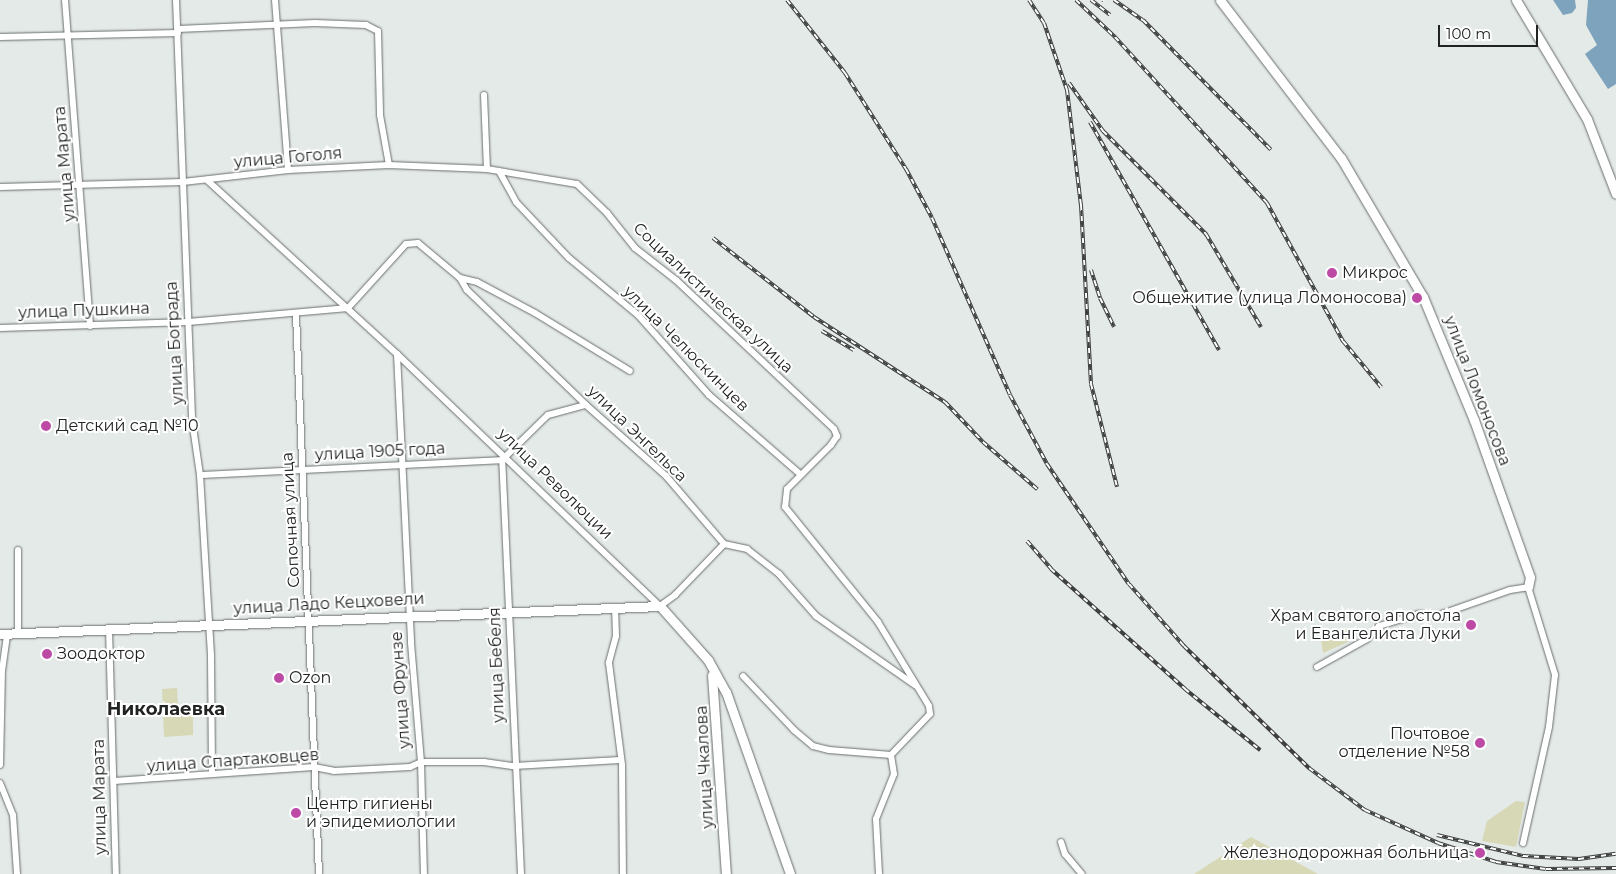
<!DOCTYPE html>
<html>
<head>
<meta charset="utf-8">
<style>
  body { margin:0 }
  #map { position:relative; width:1616px; height:874px; overflow:hidden; background:#e4eae8; font-family:Montserrat,sans-serif }
  div>[style] { position:absolute }
  .green>* { inset:0; background:#d7d8b6 }
  .water>* { inset:0; background:#7ea3bd }
  .roads { filter:drop-shadow(0 0 1px #696e6c) drop-shadow(0 0 1px #696e6c) }
  .street>* { height:6px; margin:-3px; padding:0 3px; transform-origin:3px; border-radius:3px; background:#fff }
  .secondary>* { height:9px; margin:-4.5px; padding:0 4.5px; transform-origin:4.5px; border-radius:4.5px; background:#fff }
  .rail>* { height:4px; margin-top:-2px; transform-origin:0; background:repeating-linear-gradient(90deg,#fff 0 5.5px,#3d403f 0 11px); box-sizing:border-box; border-block:1px solid #3d403f }
  .dots>* { width:14px; height:14px; translate:-50% -50%; box-sizing:border-box; border:2px solid #fff; border-radius:50% }
  span { translate:-50% -50%; white-space:nowrap; text-align:center; line-height:1.15; -webkit-text-stroke:4px #fff; paint-order:stroke }
  .street-label { font-size:16px; color:#212323 }
  .poi-label { font-size:16px; color:#212323 }
  .left { translate:0 -50%; text-align:left }
  .right { translate:-100% -50%; text-align:right }
  .neighbourhood-label { font-size:18px; color:#212323; font-weight:700 }
  .scale { position:absolute; left:1438px; top:25px; width:100px; height:22px; box-sizing:border-box; border:2px solid #212323; border-top:0; padding-left:6px; font-size:15px; line-height:18px; white-space:nowrap; color:#212323; -webkit-text-stroke:4px #fff; paint-order:stroke }
</style>
</head>
<body>
<div id="map">
  <div class="green">
    <i style="clip-path:polygon(1349px 628px,1348px 642px,1323px 653px,1321px 640px)"></i>
    <i style="clip-path:polygon(177px 688px,178px 706px,193px 706px,193px 735px,164px 737px,162px 689px)"></i>
    <i style="clip-path:polygon(1516px 801px,1525px 802px,1516px 847px,1482px 841px,1487px 821px)"></i>
    <i style="clip-path:polygon(1251px 837px,1318px 874px,1194px 874px)"></i>
  </div>
  <div class="water">
    <i style="clip-path:polygon(1553px 0,1575px 0,1576px 8px,1572px 13px,1563px 15px)"></i>
    <i style="clip-path:polygon(1588px 0,1616px 0,1616px 84px,1608px 89px,1585px 54px,1597px 45px,1586px 25px)"></i>
  </div>
  <div class="roads">
    <div class="street">
      <i style="left:65px;top:0;width:327px;rotate:85.6deg"></i>
      <i style="left:176px;top:0;width:420px;rotate:87.8deg"></i>
      <i style="left:192px;top:420px;width:56px;rotate:81.7deg"></i>
      <i style="left:200px;top:475px;width:182px;rotate:86.5deg"></i>
      <i style="left:211px;top:657px;width:117px;rotate:89.5deg"></i>
      <i style="left:275px;top:0;width:170px;rotate:85.6deg"></i>
      <i style="left:178px;top:29px;width:137px;rotate:-2.5deg"></i>
      <i style="left:315px;top:23px;width:51px;rotate:2.2deg"></i>
      <i style="left:366px;top:25px;width:13px;rotate:27deg"></i>
      <i style="left:378px;top:31px;width:84px;rotate:88.6deg"></i>
      <i style="left:380px;top:115px;width:51px;rotate:79.8deg"></i>
      <i style="left:0;top:37px;width:178px;rotate:-1.3deg"></i>
      <i style="left:484px;top:95px;width:74px;rotate:87.7deg"></i>
      <i style="left:499px;top:171px;width:35px;rotate:61deg"></i>
      <i style="left:516px;top:202px;width:77px;rotate:46.6deg"></i>
      <i style="left:569px;top:258px;width:89px;rotate:39.6deg"></i>
      <i style="left:638px;top:315px;width:107px;rotate:48.4deg"></i>
      <i style="left:709px;top:395px;width:121px;rotate:41deg"></i>
      <i style="left:207px;top:180px;width:258px;rotate:42.5deg"></i>
      <i style="left:397px;top:354px;width:364px;rotate:43.8deg"></i>
      <i style="left:660px;top:606px;width:19px;rotate:-36deg"></i>
      <i style="left:675px;top:595px;width:71px;rotate:-46.1deg"></i>
      <i style="left:0;top:187px;width:183px;rotate:-1.6deg"></i>
      <i style="left:183px;top:182px;width:106px;rotate:-6.5deg"></i>
      <i style="left:288px;top:170px;width:101px;rotate:-2.8deg"></i>
      <i style="left:389px;top:165px;width:98px;rotate:2.3deg"></i>
      <i style="left:487px;top:169px;width:91px;rotate:9.5deg"></i>
      <i style="left:577px;top:184px;width:42px;rotate:44deg"></i>
      <i style="left:607px;top:213px;width:45px;rotate:51.3deg"></i>
      <i style="left:635px;top:248px;width:52px;rotate:38deg"></i>
      <i style="left:676px;top:280px;width:217px;rotate:43.3deg"></i>
      <i style="left:834px;top:429px;width:8px;rotate:67deg"></i>
      <i style="left:837px;top:436px;width:11px;rotate:124deg"></i>
      <i style="left:831px;top:445px;width:62px;rotate:135deg"></i>
      <i style="left:787px;top:489px;width:18px;rotate:96deg"></i>
      <i style="left:785px;top:507px;width:148px;rotate:51deg"></i>
      <i style="left:878px;top:622px;width:98px;rotate:58.7deg"></i>
      <i style="left:929px;top:706px;width:8px;rotate:83deg"></i>
      <i style="left:930px;top:714px;width:57px;rotate:133.6deg"></i>
      <i style="left:891px;top:755px;width:62px;rotate:-175.4deg"></i>
      <i style="left:829px;top:750px;width:16px;rotate:-166deg"></i>
      <i style="left:813px;top:746px;width:25px;rotate:-140deg"></i>
      <i style="left:794px;top:730px;width:74px;rotate:-133.4deg"></i>
      <i style="left:460px;top:278px;width:17px;rotate:13deg"></i>
      <i style="left:477px;top:282px;width:66px;rotate:28.1deg"></i>
      <i style="left:535px;top:313px;width:111px;rotate:31.4deg"></i>
      <i style="left:296px;top:314px;width:560px;rotate:87.65deg"></i>
      <i style="left:0;top:328px;width:188px;rotate:-1.8deg"></i>
      <i style="left:188px;top:322px;width:161px;rotate:-5deg"></i>
      <i style="left:348px;top:308px;width:86px;rotate:-47.8deg"></i>
      <i style="left:406px;top:244px;width:12px;rotate:-5deg"></i>
      <i style="left:418px;top:243px;width:55px;rotate:39.8deg"></i>
      <i style="left:460px;top:278px;width:14px;rotate:60deg"></i>
      <i style="left:467px;top:290px;width:165px;rotate:44deg"></i>
      <i style="left:586px;top:405px;width:107px;rotate:41.6deg"></i>
      <i style="left:666px;top:476px;width:89px;rotate:49.5deg"></i>
      <i style="left:724px;top:544px;width:24px;rotate:12deg"></i>
      <i style="left:747px;top:549px;width:41px;rotate:38deg"></i>
      <i style="left:779px;top:574px;width:56px;rotate:48.6deg"></i>
      <i style="left:816px;top:616px;width:121px;rotate:34.9deg"></i>
      <i style="left:397px;top:354px;width:289px;rotate:87.2deg"></i>
      <i style="left:411px;top:643px;width:119px;rotate:85.2deg"></i>
      <i style="left:421px;top:762px;width:112px;rotate:88.5deg"></i>
      <i style="left:200px;top:475px;width:302px;rotate:-2.8deg"></i>
      <i style="left:18px;top:550px;width:83px;rotate:90deg"></i>
      <i style="left:615px;top:607px;width:29px;rotate:88deg"></i>
      <i style="left:616px;top:636px;width:28px;rotate:105deg"></i>
      <i style="left:609px;top:663px;width:103px;rotate:82.7deg"></i>
      <i style="left:622px;top:765px;width:109px;rotate:89.5deg"></i>
      <i style="left:109px;top:629px;width:245px;rotate:88.4deg"></i>
      <i style="left:1317px;top:667px;width:57px;rotate:-29.2deg"></i>
      <i style="left:1367px;top:639px;width:18px;rotate:-47deg"></i>
      <i style="left:1379px;top:626px;width:42px;rotate:-16.7deg"></i>
      <i style="left:1419px;top:614px;width:17px;rotate:7deg"></i>
      <i style="left:1436px;top:616px;width:78px;rotate:-19.4deg"></i>
      <i style="left:1510px;top:590px;width:18px;rotate:-9deg"></i>
      <i style="left:1528px;top:587px;width:92px;rotate:72.9deg"></i>
      <i style="left:1555px;top:675px;width:52px;rotate:96.6deg"></i>
      <i style="left:1549px;top:727px;width:119px;rotate:102.6deg"></i>
      <i style="left:0;top:765px;width:94px;rotate:-88.8deg"></i>
      <i style="left:2px;top:671px;width:37px;rotate:-82deg"></i>
      <i style="left:114px;top:781px;width:200px;rotate:-4deg"></i>
      <i style="left:314px;top:767px;width:20px;rotate:11deg"></i>
      <i style="left:334px;top:771px;width:76px;rotate:-3deg"></i>
      <i style="left:410px;top:767px;width:12px;rotate:-24deg"></i>
      <i style="left:421px;top:762px;width:63px"></i>
      <i style="left:484px;top:762px;width:30px;rotate:8deg"></i>
      <i style="left:514px;top:766px;width:106px;rotate:-3.2deg"></i>
      <i style="left:0;top:783px;width:35px;rotate:68deg"></i>
      <i style="left:13px;top:815px;width:59px;rotate:86.1deg"></i>
      <i style="left:1061px;top:842px;width:13px;rotate:72deg"></i>
      <i style="left:1065px;top:854px;width:26px;rotate:50deg"></i>
      <i style="left:521px;top:874px;width:414px;rotate:-92.6deg"></i>
      <i style="left:502px;top:460px;width:64px;rotate:-44.4deg"></i>
      <i style="left:548px;top:415px;width:39px;rotate:-15deg"></i>
      <i style="left:879px;top:874px;width:55px;rotate:-93.1deg"></i>
      <i style="left:876px;top:819px;width:48px;rotate:-68.2deg"></i>
      <i style="left:894px;top:774px;width:19px;rotate:-99deg"></i>
    </div>
    <div class="secondary">
      <i style="left:1220px;top:0;width:199px;rotate:52.6deg"></i>
      <i style="left:1341px;top:158px;width:161px;rotate:59.5deg"></i>
      <i style="left:1423px;top:297px;width:133px;rotate:67.5deg"></i>
      <i style="left:1474px;top:420px;width:167px;rotate:70.4deg"></i>
      <i style="left:1530px;top:577px;width:10px;rotate:101deg"></i>
      <i style="left:1516px;top:0;width:139px;rotate:59.2deg"></i>
      <i style="left:1587px;top:119px;width:80px;rotate:68.9deg"></i>
      <i style="left:0;top:634px;width:661px;rotate:-2.43deg"></i>
      <i style="left:660px;top:606px;width:72px;rotate:48.4deg"></i>
      <i style="left:708px;top:660px;width:37px;rotate:61deg"></i>
      <i style="left:726px;top:692px;width:193px;rotate:70.6deg"></i>
      <i style="left:712px;top:675px;width:199px;rotate:86deg"></i>
    </div>
  </div>
  <div class="rail">
    <i style="left:787px;top:0;width:93px;rotate:51.5deg"></i>
    <i style="left:845px;top:73px;width:114px;rotate:57.6deg"></i>
    <i style="left:906px;top:169px;width:55px;rotate:62deg"></i>
    <i style="left:932px;top:218px;width:193px;rotate:66.2deg"></i>
    <i style="left:1010px;top:395px;width:78px;rotate:61.8deg"></i>
    <i style="left:1047px;top:464px;width:145px;rotate:55.7deg"></i>
    <i style="left:1129px;top:584px;width:83px;rotate:48.4deg"></i>
    <i style="left:1184px;top:646px;width:175px;rotate:44.3deg"></i>
    <i style="left:1309px;top:768px;width:70px;rotate:36.9deg"></i>
    <i style="left:1365px;top:810px;width:80px;rotate:24.3deg"></i>
    <i style="left:1438px;top:843px;width:61px;rotate:18.1deg"></i>
    <i style="left:1496px;top:862px;width:50px;rotate:8deg"></i>
    <i style="left:1546px;top:869px;width:70px;rotate:-0.8deg"></i>
    <i style="left:1029px;top:0;width:27px;rotate:57deg"></i>
    <i style="left:1044px;top:23px;width:71px;rotate:71.1deg"></i>
    <i style="left:1067px;top:90px;width:116px;rotate:83.1deg"></i>
    <i style="left:1081px;top:205px;width:179px;rotate:86.8deg"></i>
    <i style="left:1091px;top:384px;width:106px;rotate:75.8deg"></i>
    <i style="left:1076px;top:0;width:54px;rotate:43.5deg"></i>
    <i style="left:1115px;top:37px;width:225px;rotate:47.5deg"></i>
    <i style="left:1267px;top:203px;width:158px;rotate:61.2deg"></i>
    <i style="left:1343px;top:341px;width:60px;rotate:50.4deg"></i>
    <i style="left:1091px;top:0;width:24px;rotate:38deg"></i>
    <i style="left:1103px;top:0;width:1px;rotate:45deg"></i>
    <i style="left:1114px;top:0;width:35px;rotate:35deg"></i>
    <i style="left:1143px;top:20px;width:182px;rotate:45.4deg"></i>
    <i style="left:1069px;top:83px;width:59px;rotate:54.7deg"></i>
    <i style="left:1103px;top:131px;width:146px;rotate:45deg"></i>
    <i style="left:1206px;top:234px;width:108px;rotate:59.4deg"></i>
    <i style="left:1090px;top:122px;width:262px;rotate:60.5deg"></i>
    <i style="left:713px;top:238px;width:128px;rotate:38deg"></i>
    <i style="left:814px;top:317px;width:156px;rotate:33deg"></i>
    <i style="left:945px;top:402px;width:55px;rotate:46.5deg"></i>
    <i style="left:983px;top:442px;width:72px;rotate:41deg"></i>
    <i style="left:1091px;top:270px;width:29px;rotate:72deg"></i>
    <i style="left:1100px;top:298px;width:32px;rotate:64deg"></i>
    <i style="left:822px;top:331px;width:37px;rotate:31deg"></i>
    <i style="left:1027px;top:541px;width:37px;rotate:49deg"></i>
    <i style="left:1051px;top:569px;width:180px;rotate:41.8deg"></i>
    <i style="left:1185px;top:689px;width:97px;rotate:39.1deg"></i>
    <i style="left:1437px;top:835px;width:89px;rotate:13.7deg"></i>
    <i style="left:1523px;top:856px;width:56px;rotate:3.1deg"></i>
    <i style="left:1579px;top:859px;width:37px;rotate:-8deg"></i>
  </div>
  <div class="dots">
    <i style="left:1332px;top:273px;background:#bd4ba6"></i>
    <i style="left:1417px;top:298px;background:#bd4ba6"></i>
    <i style="left:46px;top:426px;background:#bd4ba6"></i>
    <i style="left:1471px;top:625px;background:#bd4ba6"></i>
    <i style="left:47px;top:654px;background:#bd4ba6"></i>
    <i style="left:279px;top:678px;background:#bd4ba6"></i>
    <i style="left:1480px;top:743px;background:#bd4ba6"></i>
    <i style="left:296px;top:813px;background:#bd4ba6"></i>
    <i style="left:1480px;top:853px;background:#bd4ba6"></i>
  </div>
  <div class="street-label">
    <span style="left:288px;top:158px;rotate:-5deg">улица Гоголя</span>
    <span style="left:65px;top:164px;rotate:-95deg">улица Марата</span>
    <span style="left:713px;top:298px;rotate:43deg">Социалистическая улица</span>
    <span style="left:84px;top:311px;rotate:-2deg">улица Пушкина</span>
    <span style="left:175px;top:343px;rotate:-93deg">улица Бограда</span>
    <span style="left:686px;top:349px;rotate:45deg">улица Челюскинцев</span>
    <span style="left:1477px;top:391px;rotate:69deg">улица Ломоносова</span>
    <span style="left:637px;top:434px;rotate:44deg">улица Энгельса</span>
    <span style="left:380px;top:452px;rotate:-3deg">улица 1905 года</span>
    <span style="left:555px;top:484px;rotate:44deg">улица Революции</span>
    <span style="left:291px;top:520px;rotate:-93deg">Сопочная улица</span>
    <span style="left:329px;top:604px;rotate:-3deg">улица Ладо Кецховели</span>
    <span style="left:497px;top:665px;rotate:-92deg">улица Бебеля</span>
    <span style="left:401px;top:690px;rotate:-94deg">улица Фрунзе</span>
    <span style="left:233px;top:761px;rotate:-4deg">улица Спартаковцев</span>
    <span style="left:705px;top:767px;rotate:-93deg">улица Чкалова</span>
    <span style="left:100px;top:797px;rotate:-91deg">улица Марата</span>
  </div>
  <div class="poi-label">
    <span class="left" style="left:1342px;top:273px">Микрос</span>
    <span class="right" style="left:1407px;top:298px">Общежитие (улица Ломоносова)</span>
    <span class="left" style="left:56px;top:426px">Детский сад №10</span>
    <span class="right" style="left:1461px;top:625px">Храм святого апостола<br>и Евангелиста Луки</span>
    <span class="left" style="left:57px;top:654px">Зоодоктор</span>
    <span class="left" style="left:289px;top:678px">Ozon</span>
    <span class="right" style="left:1470px;top:743px">Почтовое<br>отделение №58</span>
    <span class="left" style="left:306px;top:813px">Центр гигиены<br>и эпидемиологии</span>
    <span class="right" style="left:1469px;top:853px">Железнодорожная больница</span>
  </div>
  <div class="neighbourhood-label">
    <span style="left:166px;top:709px">Николаевка</span>
  </div>
  <div class="scale">100 m</div>
</div>
</body>
</html>
